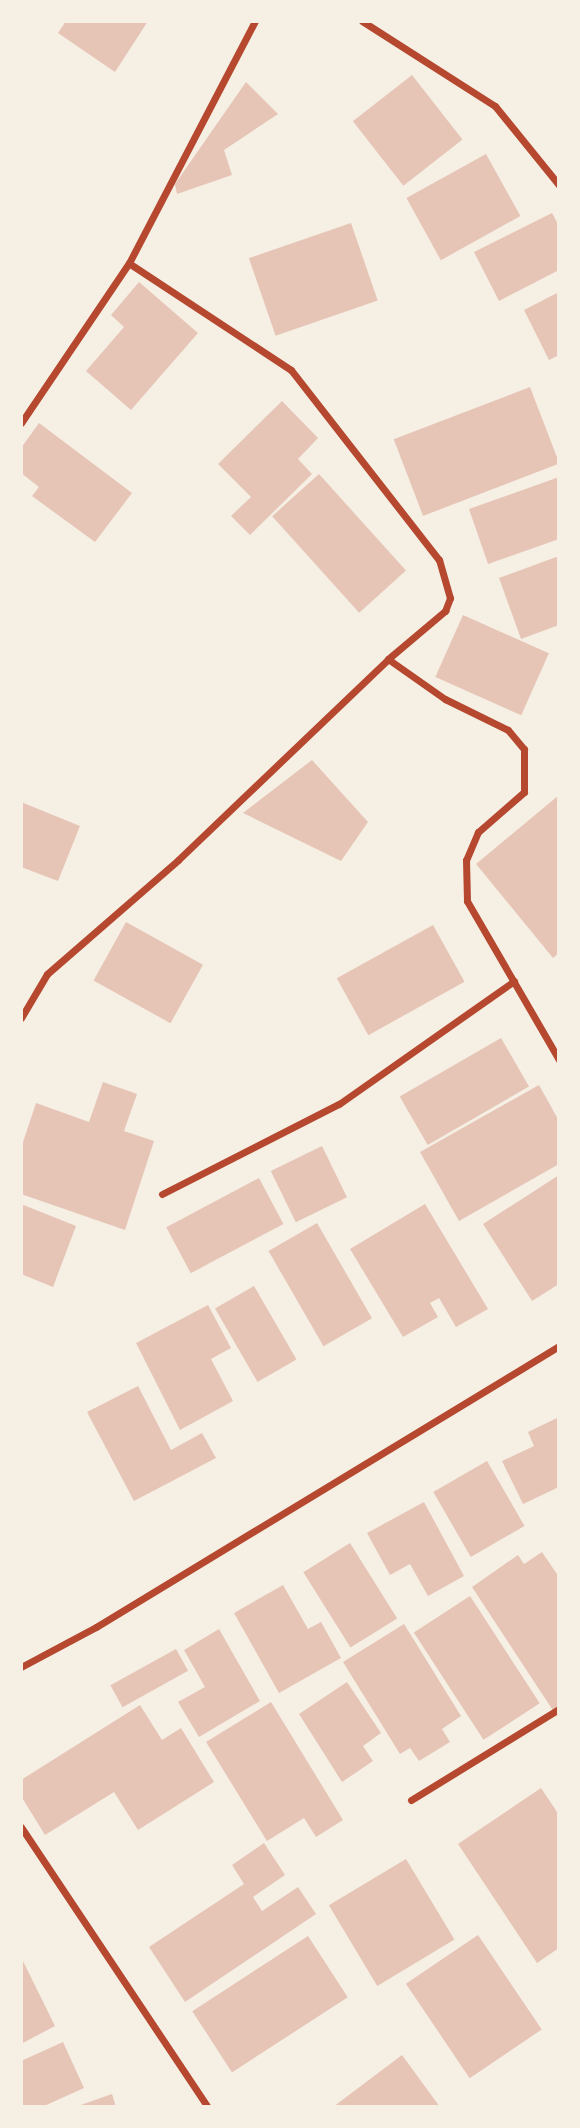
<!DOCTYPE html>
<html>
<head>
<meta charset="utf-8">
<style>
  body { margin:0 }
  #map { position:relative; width:580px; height:2128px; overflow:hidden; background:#f6efe4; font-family:"Alegreya Sans",sans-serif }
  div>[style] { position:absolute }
  .building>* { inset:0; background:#e6c5b7; transform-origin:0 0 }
  .minor>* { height:7px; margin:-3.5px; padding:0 3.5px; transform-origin:3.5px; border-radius:3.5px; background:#b5482f }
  span { translate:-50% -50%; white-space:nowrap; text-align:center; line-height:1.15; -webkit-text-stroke:6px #f6efe4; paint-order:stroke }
  .frame { position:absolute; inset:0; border:23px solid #f6efe4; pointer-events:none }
</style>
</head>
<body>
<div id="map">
  <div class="building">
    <i style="clip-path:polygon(66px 21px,148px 21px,115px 72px,58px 33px)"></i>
    <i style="left:412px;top:75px;width:82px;height:75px;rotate:52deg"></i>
    <i style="clip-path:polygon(246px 82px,278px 114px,224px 150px,232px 175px,177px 194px,175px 184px)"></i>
    <i style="left:486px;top:154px;width:71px;height:91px;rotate:61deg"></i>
    <i style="clip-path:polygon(552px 213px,559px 226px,559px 270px,499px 301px,474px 252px)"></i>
    <i style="left:351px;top:223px;width:82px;height:108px;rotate:71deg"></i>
    <i style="clip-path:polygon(139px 282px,198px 333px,131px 410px,86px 371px,124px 327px,111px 315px)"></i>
    <i style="clip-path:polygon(559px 292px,559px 355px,549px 360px,524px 310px)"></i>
    <i style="left:530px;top:387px;width:82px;height:146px;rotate:69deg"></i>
    <i style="clip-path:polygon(282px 401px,318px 438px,298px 459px,312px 474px,250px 535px,231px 516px,251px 497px,218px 464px)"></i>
    <i style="clip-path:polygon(39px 423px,132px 493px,95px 542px,32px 496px,39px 487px,21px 473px,21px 448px)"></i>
    <i style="left:319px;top:474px;width:130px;height:63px;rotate:48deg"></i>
    <i style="clip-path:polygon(559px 477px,559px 539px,488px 564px,469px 509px)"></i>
    <i style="clip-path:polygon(559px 556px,559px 625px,521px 639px,499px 578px)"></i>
    <i style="left:463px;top:615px;width:94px;height:68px;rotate:24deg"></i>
    <i style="clip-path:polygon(312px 760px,368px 822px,341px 861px,243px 813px)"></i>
    <i style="clip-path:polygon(559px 795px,559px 953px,553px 958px,476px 864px)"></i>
    <i style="clip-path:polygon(21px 802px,80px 826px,58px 881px,21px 867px)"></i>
    <i style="left:126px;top:922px;width:88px;height:67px;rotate:29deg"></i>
    <i style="left:433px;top:925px;width:65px;height:110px;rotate:61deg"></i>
    <i style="left:501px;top:1038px;width:56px;height:117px;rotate:60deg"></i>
    <i style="clip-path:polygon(103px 1082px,137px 1094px,124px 1131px,154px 1141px,125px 1230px,21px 1194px,21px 1148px,36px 1103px,89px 1122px)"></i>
    <i style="clip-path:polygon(539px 1085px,559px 1121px,559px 1164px,459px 1221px,420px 1152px)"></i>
    <i style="left:322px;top:1146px;width:57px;height:57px;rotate:64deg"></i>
    <i style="clip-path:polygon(559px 1175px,559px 1284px,532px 1301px,483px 1224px)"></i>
    <i style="left:259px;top:1178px;width:52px;height:105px;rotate:62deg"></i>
    <i style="clip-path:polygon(21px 1204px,76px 1226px,53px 1287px,21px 1274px)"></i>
    <i style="clip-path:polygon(425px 1204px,488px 1309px,456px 1327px,439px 1298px,430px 1303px,438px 1317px,403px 1337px,350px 1249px)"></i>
    <i style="left:317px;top:1223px;width:110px;height:56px;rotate:60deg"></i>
    <i style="left:254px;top:1286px;width:85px;height:45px;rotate:60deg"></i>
    <i style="clip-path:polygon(208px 1305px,231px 1348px,211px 1359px,233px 1401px,180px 1430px,136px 1343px)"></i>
    <i style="clip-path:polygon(138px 1386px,171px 1450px,202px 1433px,216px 1458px,134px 1501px,87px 1412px)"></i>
    <i style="clip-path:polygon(557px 1418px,559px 1487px,523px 1504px,502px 1461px,534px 1446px,528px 1432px)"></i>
    <i style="left:487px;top:1461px;width:75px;height:62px;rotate:60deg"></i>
    <i style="clip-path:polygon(424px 1502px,464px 1576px,428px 1596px,410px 1564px,390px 1575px,367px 1533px)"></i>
    <i style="left:350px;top:1543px;width:89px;height:55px;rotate:58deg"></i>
    <i style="clip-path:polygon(542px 1552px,559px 1577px,559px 1709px,554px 1712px,472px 1587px,518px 1555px,524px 1564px)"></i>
    <i style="clip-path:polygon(283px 1585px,308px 1629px,321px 1622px,341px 1658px,279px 1693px,234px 1613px)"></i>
    <i style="left:470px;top:1596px;width:128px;height:67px;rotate:57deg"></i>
    <i style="clip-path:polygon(404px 1624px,461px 1716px,442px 1729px,450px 1742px,419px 1761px,410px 1748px,400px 1754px,343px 1662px)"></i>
    <i style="clip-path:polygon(219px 1629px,260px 1701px,199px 1737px,178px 1702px,205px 1687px,184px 1650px)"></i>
    <i style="left:176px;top:1649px;width:25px;height:75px;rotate:61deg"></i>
    <i style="clip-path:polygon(347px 1682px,381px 1733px,363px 1746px,373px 1761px,342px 1782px,299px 1714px)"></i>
    <i style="clip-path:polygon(271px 1702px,343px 1820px,316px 1837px,304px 1818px,267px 1841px,206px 1742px)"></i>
    <i style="clip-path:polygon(140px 1705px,162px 1740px,181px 1728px,214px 1782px,138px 1830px,114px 1792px,45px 1835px,21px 1796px,21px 1780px)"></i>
    <i style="clip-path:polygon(541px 1788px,559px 1815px,559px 1948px,537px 1963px,458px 1844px)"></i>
    <i style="clip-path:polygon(264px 1843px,285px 1875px,253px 1897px,262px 1911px,298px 1887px,316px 1914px,185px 2002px,149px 1947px,244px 1884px,232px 1865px)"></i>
    <i style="left:406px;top:1859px;width:94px;height:90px;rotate:59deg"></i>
    <i style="left:478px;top:1935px;width:114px;height:87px;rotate:56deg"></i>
    <i style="left:308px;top:1936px;width:73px;height:138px;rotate:57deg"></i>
    <i style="clip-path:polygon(21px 1957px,55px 2026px,21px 2044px)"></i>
    <i style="clip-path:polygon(63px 2042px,84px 2088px,42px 2107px,21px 2107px,21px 2061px)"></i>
    <i style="clip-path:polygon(402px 2055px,440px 2107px,333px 2107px)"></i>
    <i style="clip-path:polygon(112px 2094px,116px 2107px,75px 2107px)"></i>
  </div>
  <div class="minor">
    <i style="left:362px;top:21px;width:158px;rotate:32.6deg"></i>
    <i style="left:495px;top:106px;width:102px;rotate:51deg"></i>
    <i style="left:21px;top:423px;width:193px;rotate:-56deg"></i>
    <i style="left:129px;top:263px;width:273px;rotate:-62.5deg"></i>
    <i style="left:388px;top:659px;width:70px;rotate:35.1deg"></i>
    <i style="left:445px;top:699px;width:70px;rotate:26.2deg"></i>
    <i style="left:508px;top:730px;width:25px;rotate:50deg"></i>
    <i style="left:524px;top:749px;width:43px;rotate:90deg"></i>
    <i style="left:524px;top:792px;width:61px;rotate:139deg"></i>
    <i style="left:478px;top:832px;width:30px;rotate:113deg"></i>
    <i style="left:466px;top:860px;width:41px;rotate:88.6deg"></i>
    <i style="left:467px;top:901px;width:184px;rotate:59.9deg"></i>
    <i style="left:21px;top:1018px;width:51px;rotate:-59.4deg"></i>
    <i style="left:47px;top:974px;width:174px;rotate:-41deg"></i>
    <i style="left:178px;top:860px;width:291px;rotate:-43.7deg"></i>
    <i style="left:388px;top:659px;width:75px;rotate:-40.1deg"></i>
    <i style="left:445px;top:611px;width:14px;rotate:-69deg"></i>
    <i style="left:450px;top:598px;width:40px;rotate:-106deg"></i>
    <i style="left:439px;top:560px;width:241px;rotate:-127.9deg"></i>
    <i style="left:291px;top:370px;width:194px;rotate:-146.6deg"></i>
    <i style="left:162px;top:1194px;width:199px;rotate:-27deg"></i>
    <i style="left:339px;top:1104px;width:214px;rotate:-35.1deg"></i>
    <i style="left:21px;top:1667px;width:85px;rotate:-28.1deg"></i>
    <i style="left:96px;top:1627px;width:542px;rotate:-31.25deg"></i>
    <i style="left:411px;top:1800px;width:174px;rotate:-31.6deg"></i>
    <i style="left:21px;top:1827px;width:337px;rotate:56.3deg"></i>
  </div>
  <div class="frame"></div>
</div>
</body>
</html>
